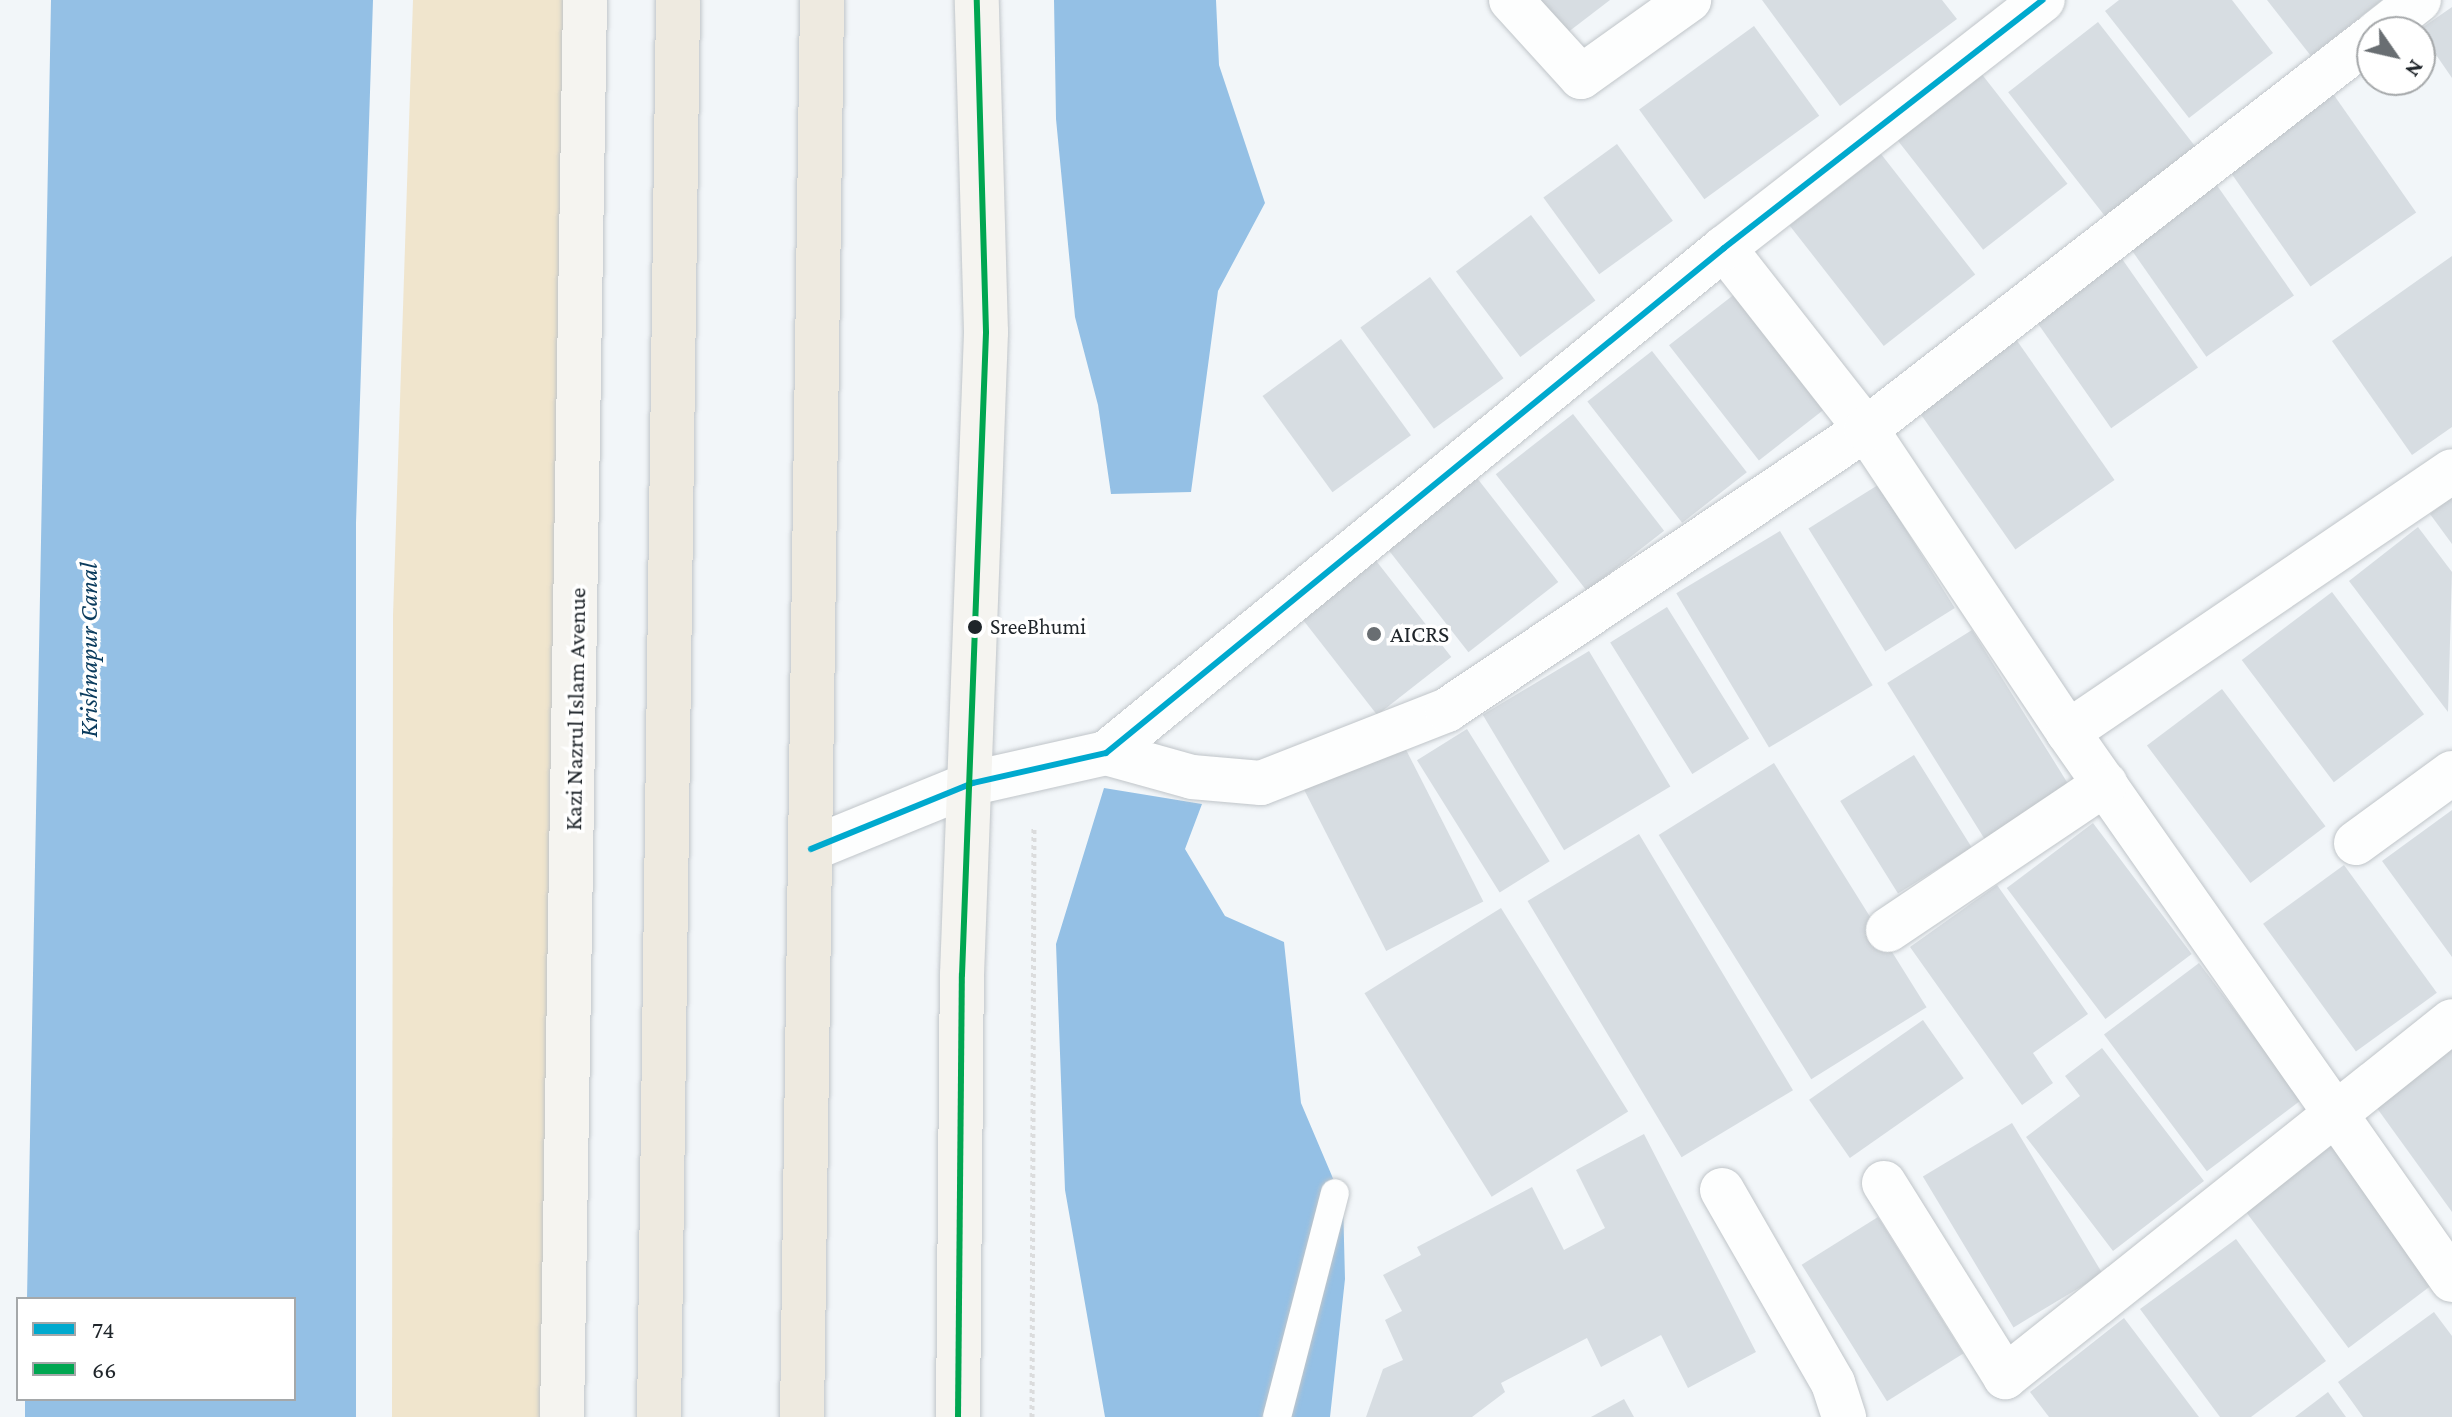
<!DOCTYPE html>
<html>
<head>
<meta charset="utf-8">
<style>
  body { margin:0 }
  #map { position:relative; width:2452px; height:1417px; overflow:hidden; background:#f2f6f9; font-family:"Crimson Pro",serif }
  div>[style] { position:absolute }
  .green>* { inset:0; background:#f0e5cd }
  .water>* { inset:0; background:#94c0e5 }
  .building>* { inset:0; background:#d7dde2; transform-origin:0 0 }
  .path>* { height:5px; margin-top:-2.5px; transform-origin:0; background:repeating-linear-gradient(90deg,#dbdcdd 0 4px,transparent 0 8px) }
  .roads { filter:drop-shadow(0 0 2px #c0c5c9) drop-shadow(0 0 2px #c0c5c9) }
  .lane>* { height:28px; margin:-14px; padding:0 14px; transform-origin:14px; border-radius:14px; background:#fdfefe }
  .street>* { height:44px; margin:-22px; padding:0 22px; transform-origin:22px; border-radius:22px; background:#fdfefe }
  .secondary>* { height:44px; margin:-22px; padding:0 22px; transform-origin:22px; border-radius:22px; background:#f5f4f0 }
  .primary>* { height:44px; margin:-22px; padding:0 22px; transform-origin:22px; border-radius:22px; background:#eeeae0 }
  .bus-1>* { height:6px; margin:-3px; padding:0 3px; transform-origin:3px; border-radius:3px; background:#00a9ce }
  .bus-2>* { height:6px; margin:-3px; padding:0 3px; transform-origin:3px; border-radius:3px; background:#00a651 }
  .dots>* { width:22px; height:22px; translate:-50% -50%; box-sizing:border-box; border:4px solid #fff; border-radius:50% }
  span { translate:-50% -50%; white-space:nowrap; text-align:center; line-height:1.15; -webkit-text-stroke:7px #fff; paint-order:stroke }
  .bus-label { font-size:22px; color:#1f252a }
  .left { translate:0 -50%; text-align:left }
  .poi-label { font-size:24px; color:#1f252a }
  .street-label { font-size:24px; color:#1f252a }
  .water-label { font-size:26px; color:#0a3b5d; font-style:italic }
  .legend { position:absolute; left:16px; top:1297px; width:280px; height:104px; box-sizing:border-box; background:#fff; border:2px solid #a5a8aa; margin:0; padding:10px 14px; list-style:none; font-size:24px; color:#1f252a }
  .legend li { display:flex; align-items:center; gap:16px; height:40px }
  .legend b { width:40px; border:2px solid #a5a8aa }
  .north { position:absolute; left:2356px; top:16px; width:80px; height:80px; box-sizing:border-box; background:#fff; border:2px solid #a5a8aa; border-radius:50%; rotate:124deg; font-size:22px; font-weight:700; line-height:32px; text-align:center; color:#1f252a }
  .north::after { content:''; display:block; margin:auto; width:28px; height:36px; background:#696e72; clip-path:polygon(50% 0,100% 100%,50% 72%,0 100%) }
</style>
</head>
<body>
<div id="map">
  <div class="green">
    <i style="clip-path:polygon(413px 0,601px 0,575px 1417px,392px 1417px,393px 616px)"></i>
  </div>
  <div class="water">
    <i style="clip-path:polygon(51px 0,373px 0,356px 523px,356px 1417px,25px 1417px,25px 1399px,294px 1399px,294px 1299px,27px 1299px)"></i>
    <i style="clip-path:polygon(1054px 0,1216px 0,1219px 65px,1265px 203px,1218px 291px,1191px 492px,1111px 494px,1098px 405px,1075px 317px,1056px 119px)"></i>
    <i style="clip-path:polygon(1104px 788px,1202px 804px,1185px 849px,1225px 916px,1284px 942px,1301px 1103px,1343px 1202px,1345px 1279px,1330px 1417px,1105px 1417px,1065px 1190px,1056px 944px)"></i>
  </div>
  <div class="building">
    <i style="clip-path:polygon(1535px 0,1610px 0,1563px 36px)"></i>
    <i style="clip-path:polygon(1762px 0,1942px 0,1957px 19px,1840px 106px)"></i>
    <i style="clip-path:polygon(2119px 0,2232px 0,2273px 53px,2189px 118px,2105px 11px)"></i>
    <i style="clip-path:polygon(2267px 0,2382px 0,2311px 56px)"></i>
    <i style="clip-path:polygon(2452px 7px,2452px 78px,2419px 30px)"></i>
    <i style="left:2098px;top:22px;width:158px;height:114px;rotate:52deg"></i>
    <i style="left:1754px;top:26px;width:111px;height:142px;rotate:54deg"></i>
    <i style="left:1977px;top:68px;width:147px;height:107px;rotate:52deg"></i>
    <i style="left:2329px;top:88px;width:152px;height:129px;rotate:55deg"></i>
    <i style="left:1617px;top:144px;width:95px;height:91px;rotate:54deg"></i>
    <i style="left:1881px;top:154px;width:153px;height:116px;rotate:52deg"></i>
    <i style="left:2216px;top:184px;width:136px;height:107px;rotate:55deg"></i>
    <i style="left:1531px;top:215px;width:107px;height:94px;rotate:53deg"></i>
    <i style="left:2120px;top:256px;width:136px;height:106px;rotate:55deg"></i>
    <i style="clip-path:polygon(2452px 256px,2452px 427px,2412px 455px,2332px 341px)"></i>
    <i style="left:1430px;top:277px;width:125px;height:86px;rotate:54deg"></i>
    <i style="left:1736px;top:293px;width:146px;height:85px;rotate:52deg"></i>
    <i style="left:2013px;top:335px;width:177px;height:121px;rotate:55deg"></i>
    <i style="left:1341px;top:339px;width:119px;height:97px;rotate:54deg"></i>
    <i style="left:1652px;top:351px;width:154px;height:82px;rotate:52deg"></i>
    <i style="left:1573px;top:414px;width:148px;height:98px;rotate:52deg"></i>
    <i style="left:1477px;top:478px;width:132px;height:114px;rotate:52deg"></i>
    <i style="left:1878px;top:485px;width:145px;height:82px;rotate:58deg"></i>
    <i style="clip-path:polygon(2452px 497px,2452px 544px,2430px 514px)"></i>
    <i style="clip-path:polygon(2418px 527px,2452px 572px,2448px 712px,2349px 581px)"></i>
    <i style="left:1780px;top:531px;width:180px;height:121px;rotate:59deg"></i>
    <i style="left:1370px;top:553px;width:132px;height:94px;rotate:52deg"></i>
    <i style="left:2332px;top:592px;width:153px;height:113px;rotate:53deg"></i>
    <i style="left:1667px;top:607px;width:155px;height:67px;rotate:58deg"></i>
    <i style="left:1972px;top:630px;width:196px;height:100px;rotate:58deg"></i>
    <i style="left:1589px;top:651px;width:158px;height:124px;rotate:59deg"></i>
    <i style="left:2222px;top:689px;width:172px;height:94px;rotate:53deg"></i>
    <i style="left:1467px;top:729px;width:156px;height:59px;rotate:58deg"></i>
    <i style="left:1398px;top:734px;width:188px;height:109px;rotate:63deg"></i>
    <i style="left:1914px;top:755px;width:109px;height:87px;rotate:58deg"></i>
    <i style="left:1774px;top:763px;width:288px;height:136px;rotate:58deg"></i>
    <i style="clip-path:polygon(2452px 810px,2452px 957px,2382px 861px)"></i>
    <i style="left:2093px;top:823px;width:164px;height:108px;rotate:53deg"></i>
    <i style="left:1639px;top:834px;width:299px;height:130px;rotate:59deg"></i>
    <i style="left:2344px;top:865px;width:158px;height:100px;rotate:54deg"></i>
    <i style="clip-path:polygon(1997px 885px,2088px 1014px,2033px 1053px,2053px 1083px,2022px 1105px,1910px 947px)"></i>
    <i style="left:1501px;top:908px;width:240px;height:161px;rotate:58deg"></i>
    <i style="left:2199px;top:963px;width:171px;height:119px;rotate:53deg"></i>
    <i style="left:1923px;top:1020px;width:71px;height:139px;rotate:55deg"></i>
    <i style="clip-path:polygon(2102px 1048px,2204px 1181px,2113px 1251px,2026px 1137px,2080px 1096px,2065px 1076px)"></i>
    <i style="clip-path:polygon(2452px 1048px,2452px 1212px,2374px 1104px)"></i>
    <i style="left:2012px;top:1123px;width:176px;height:104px;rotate:59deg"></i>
    <i style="clip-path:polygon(1644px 1134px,1756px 1352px,1688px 1388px,1661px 1335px,1601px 1367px,1587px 1338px,1501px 1383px,1505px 1392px,1472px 1417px,1366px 1417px,1383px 1369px,1403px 1360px,1385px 1320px,1402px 1311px,1383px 1275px,1421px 1255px,1417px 1247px,1532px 1187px,1564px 1250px,1605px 1228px,1576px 1170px)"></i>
    <i style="left:2332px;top:1145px;width:172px;height:109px;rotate:53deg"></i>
    <i style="left:1878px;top:1217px;width:161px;height:90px;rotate:58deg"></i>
    <i style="clip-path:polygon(2236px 1239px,2326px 1361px,2251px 1417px,2220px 1417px,2140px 1309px)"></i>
    <i style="clip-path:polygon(2434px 1312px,2452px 1336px,2452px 1417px,2363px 1417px,2338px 1382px)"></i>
    <i style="clip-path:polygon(2124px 1318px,2199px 1417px,2049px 1417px,2030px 1392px)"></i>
    <i style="clip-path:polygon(2328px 1392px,2346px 1417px,2295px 1417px)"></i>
    <i style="clip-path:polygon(1624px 1399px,1634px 1417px,1591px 1417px)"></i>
  </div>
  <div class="path">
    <i style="left:1032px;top:1417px;width:591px;rotate:-89.81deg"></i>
  </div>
  <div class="roads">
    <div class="lane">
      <i style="left:1277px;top:1417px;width:231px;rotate:-75.5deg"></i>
    </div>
    <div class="street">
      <i style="left:1511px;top:0;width:104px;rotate:47.7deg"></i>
      <i style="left:1581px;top:77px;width:133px;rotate:-35.5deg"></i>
      <i style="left:2378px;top:32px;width:52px;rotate:-38deg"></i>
      <i style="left:1724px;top:248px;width:230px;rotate:51.9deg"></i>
      <i style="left:1866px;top:429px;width:364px;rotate:56.3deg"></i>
      <i style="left:2068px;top:732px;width:669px;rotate:54.98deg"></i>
      <i style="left:2068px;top:732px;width:464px;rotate:-34.2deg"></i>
      <i style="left:1106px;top:753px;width:89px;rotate:15.6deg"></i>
      <i style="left:1192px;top:777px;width:69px;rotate:5deg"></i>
      <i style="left:1261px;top:783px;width:200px;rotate:-21.4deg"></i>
      <i style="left:1447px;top:710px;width:505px;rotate:-33.85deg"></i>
      <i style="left:1866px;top:429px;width:640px;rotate:-37.77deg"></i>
      <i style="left:2356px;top:843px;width:119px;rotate:-36.1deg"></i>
      <i style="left:811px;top:849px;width:175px;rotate:-22.2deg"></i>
      <i style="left:973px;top:783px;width:136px;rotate:-12.7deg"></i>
      <i style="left:1106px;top:753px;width:798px;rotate:-39.25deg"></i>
      <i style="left:1724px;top:248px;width:404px;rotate:-37.9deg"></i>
      <i style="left:1888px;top:930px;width:262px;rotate:-33.9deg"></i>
      <i style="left:1884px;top:1183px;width:229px;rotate:58deg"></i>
      <i style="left:2005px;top:1377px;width:571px;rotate:-38.53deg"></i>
      <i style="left:1722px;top:1190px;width:223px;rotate:60.1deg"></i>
      <i style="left:1833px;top:1383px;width:36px;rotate:72deg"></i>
    </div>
    <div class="secondary">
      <i style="left:562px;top:1417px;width:1417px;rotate:-89.07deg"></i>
      <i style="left:958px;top:1417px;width:442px;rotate:-89.5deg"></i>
      <i style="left:962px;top:975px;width:643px;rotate:-87.86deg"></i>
      <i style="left:986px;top:332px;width:332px;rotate:-91.6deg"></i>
    </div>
    <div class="primary">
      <i style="left:659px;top:1417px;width:1417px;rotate:-89.23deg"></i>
      <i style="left:802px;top:1417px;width:1417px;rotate:-89.19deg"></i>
    </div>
  </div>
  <div class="bus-1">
    <i style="left:811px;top:849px;width:175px;rotate:-22.2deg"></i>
    <i style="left:973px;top:783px;width:136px;rotate:-12.7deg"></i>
    <i style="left:1106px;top:753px;width:798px;rotate:-39.25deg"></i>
    <i style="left:1724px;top:248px;width:404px;rotate:-37.9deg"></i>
  </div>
  <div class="bus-2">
    <i style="left:958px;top:1417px;width:442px;rotate:-89.5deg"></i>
    <i style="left:962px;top:975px;width:643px;rotate:-87.86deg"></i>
    <i style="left:986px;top:332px;width:332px;rotate:-91.6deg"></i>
  </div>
  <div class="dots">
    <i style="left:975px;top:627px;background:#1f252a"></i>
    <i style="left:1374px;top:634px;background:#696e72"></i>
  </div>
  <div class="bus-label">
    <span class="left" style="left:990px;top:627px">SreeBhumi</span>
  </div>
  <div class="poi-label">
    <span class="left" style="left:1390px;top:634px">AICRS</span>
  </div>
  <div class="street-label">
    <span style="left:575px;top:709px;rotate:-89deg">Kazi Nazrul Islam Avenue</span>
  </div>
  <div class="water-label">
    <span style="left:89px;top:650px;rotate:-90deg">Krishnapur Canal</span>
  </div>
  <ul class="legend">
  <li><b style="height:10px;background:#00a9ce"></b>74</li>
  <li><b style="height:10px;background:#00a651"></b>66</li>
  </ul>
  <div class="north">N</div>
</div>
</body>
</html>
